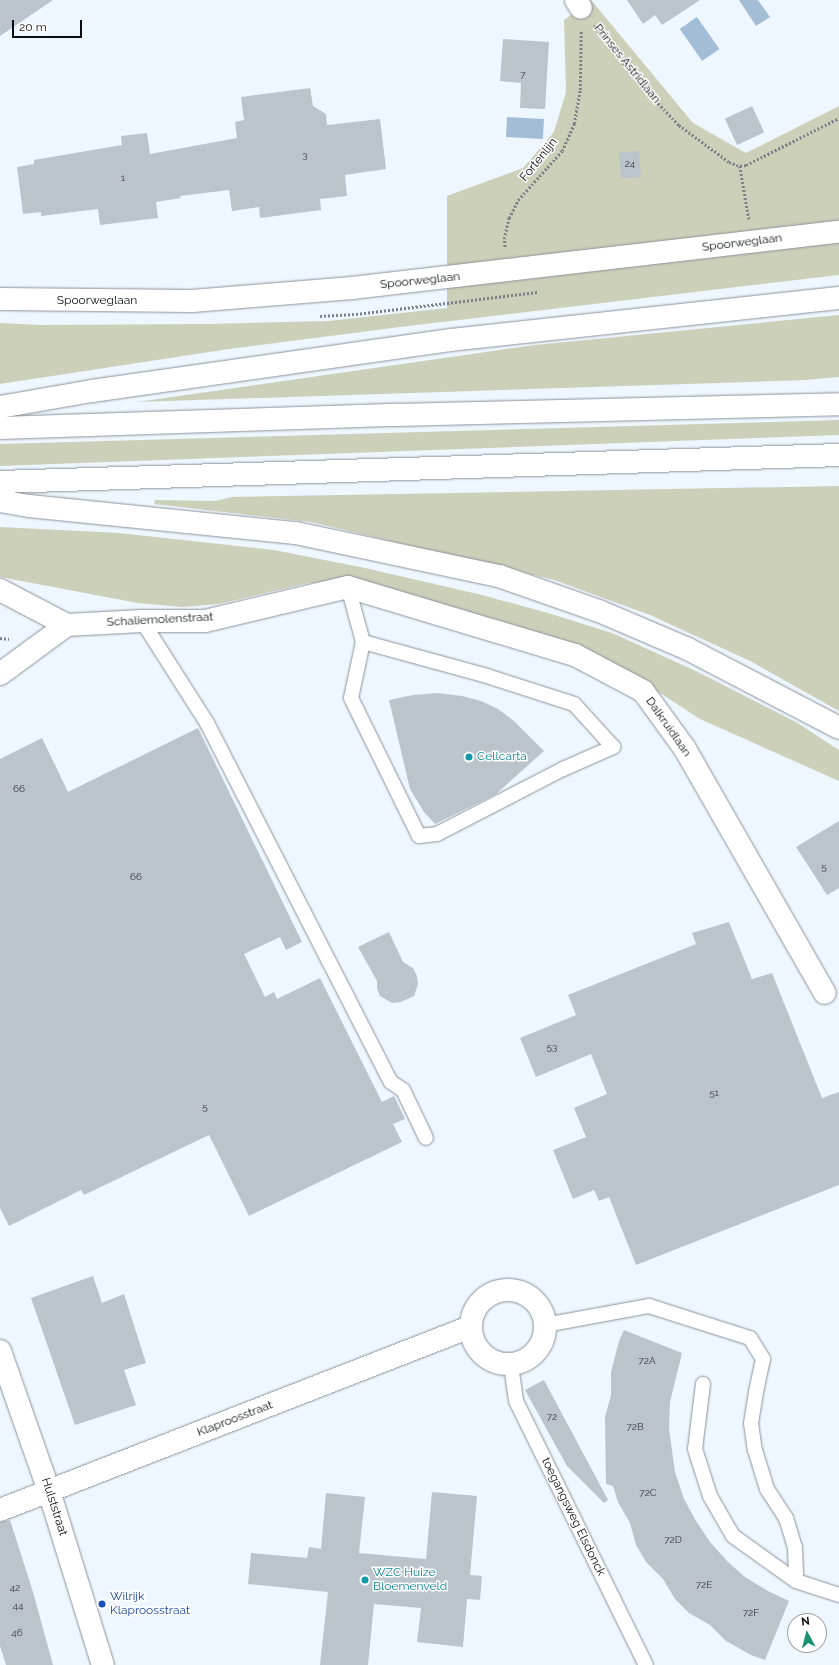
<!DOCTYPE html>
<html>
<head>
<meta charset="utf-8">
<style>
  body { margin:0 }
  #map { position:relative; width:839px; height:1665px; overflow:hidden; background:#eef6ff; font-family:Raleway,sans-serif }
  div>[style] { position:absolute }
  .green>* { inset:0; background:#ccd0b9 }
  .water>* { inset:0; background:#a3bdd6; transform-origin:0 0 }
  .building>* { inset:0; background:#bbc3cb; transform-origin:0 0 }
  .path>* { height:2.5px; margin-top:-1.25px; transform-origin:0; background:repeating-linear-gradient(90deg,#7d8288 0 2px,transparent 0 4px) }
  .roads { filter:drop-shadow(0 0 1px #8b929a) drop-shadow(0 0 1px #8b929a) }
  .lane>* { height:14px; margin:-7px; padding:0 7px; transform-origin:7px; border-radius:7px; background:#fff }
  .street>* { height:22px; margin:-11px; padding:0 11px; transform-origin:11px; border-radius:11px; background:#fff }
  .street>.ring { margin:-11px; padding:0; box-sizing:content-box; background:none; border:22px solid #fff; border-radius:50% }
  .highway>* { height:22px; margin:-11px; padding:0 11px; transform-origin:11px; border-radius:11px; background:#fff }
  .dots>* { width:11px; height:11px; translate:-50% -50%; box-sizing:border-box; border:2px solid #fff; border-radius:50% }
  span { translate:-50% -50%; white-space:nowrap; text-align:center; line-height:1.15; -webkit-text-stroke:3px #fff; paint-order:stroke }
  .number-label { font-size:10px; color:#373a3f }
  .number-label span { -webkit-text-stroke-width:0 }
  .street-label { font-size:12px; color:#0b0d10 }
  .culture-label { font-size:12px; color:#0d838f }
  .left { translate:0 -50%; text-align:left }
  .transit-label { font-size:12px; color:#164399 }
  .north { position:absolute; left:787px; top:1613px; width:40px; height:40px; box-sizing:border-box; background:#fff; border:1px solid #9d9e9f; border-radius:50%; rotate:353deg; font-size:11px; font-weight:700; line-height:16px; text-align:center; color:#0b0d10 }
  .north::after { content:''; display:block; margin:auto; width:14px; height:18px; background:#199175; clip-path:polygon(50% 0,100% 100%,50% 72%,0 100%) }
  .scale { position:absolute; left:12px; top:20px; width:70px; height:18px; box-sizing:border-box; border:2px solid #0b0d10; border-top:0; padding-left:5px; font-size:12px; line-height:14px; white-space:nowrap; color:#0b0d10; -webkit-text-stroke:3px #fff; paint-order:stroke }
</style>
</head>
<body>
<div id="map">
  <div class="green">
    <i style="clip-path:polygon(591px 0,693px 123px,746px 153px,839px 106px,839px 275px,408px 326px,229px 349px,0 384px,0 323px,40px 325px,208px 324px,328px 321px,447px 308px,447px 196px,523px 168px,554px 132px,566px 92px,564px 20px)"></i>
    <i style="clip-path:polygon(839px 315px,839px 377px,806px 380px,137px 402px,535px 345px)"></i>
    <i style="clip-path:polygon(839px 420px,839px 435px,0 466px,0 444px)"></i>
    <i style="clip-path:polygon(839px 486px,839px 711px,750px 661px,650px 615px,554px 580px,311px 522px,154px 504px,155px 500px,215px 501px,232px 497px)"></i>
    <i style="clip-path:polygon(0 527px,119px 533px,274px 550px,365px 568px,482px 595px,548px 613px,612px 633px,696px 671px,796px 722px,839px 750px,839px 781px,700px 719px,637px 678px,335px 582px,308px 583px,219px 604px,183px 607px,138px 603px,0 577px)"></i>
  </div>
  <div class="water">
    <i style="clip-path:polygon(739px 0,758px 0,770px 17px,756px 26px)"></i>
    <i style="left:697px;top:17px;width:39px;height:21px;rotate:55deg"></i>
    <i style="left:507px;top:117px;width:37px;height:20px;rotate:3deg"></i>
  </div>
  <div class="building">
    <i style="clip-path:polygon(0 0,53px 0,0 36px)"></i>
    <i style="clip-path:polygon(627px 0,700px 0,662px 25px,655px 15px,643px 24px)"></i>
    <i style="clip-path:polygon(503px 39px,549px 42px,545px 109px,520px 108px,521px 83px,500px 81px)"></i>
    <i style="clip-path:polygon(310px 88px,313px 106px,326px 114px,327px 125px,380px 119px,386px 169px,345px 175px,347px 196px,320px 199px,321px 210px,260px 218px,259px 207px,232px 211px,229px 190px,180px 196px,181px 198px,156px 202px,158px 218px,100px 225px,98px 209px,41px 216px,41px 212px,23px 214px,17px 167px,34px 164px,34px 160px,122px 145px,121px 136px,147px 133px,150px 154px,237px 138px,235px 122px,244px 120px,241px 97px)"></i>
    <i style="left:752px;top:106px;width:29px;height:30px;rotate:65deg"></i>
    <i style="left:639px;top:151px;width:26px;height:20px;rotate:86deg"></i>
    <i style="clip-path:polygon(438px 693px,462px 696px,481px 701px,498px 709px,514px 721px,544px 751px,496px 794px,435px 824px,424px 812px,410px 789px,389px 700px,413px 695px)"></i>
    <i style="clip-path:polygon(198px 728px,302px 942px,286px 950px,280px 937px,244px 954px,265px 997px,274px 992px,277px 999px,320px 978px,382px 1102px,394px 1096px,405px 1119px,393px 1124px,402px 1142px,249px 1216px,209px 1135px,84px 1195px,81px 1190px,9px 1226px,0 1208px,0 759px,42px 738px,68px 792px)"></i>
    <i style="clip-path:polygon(839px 821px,839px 888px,827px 895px,796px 847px)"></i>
    <i style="clip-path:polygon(729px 922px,752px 979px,772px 973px,822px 1098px,839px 1092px,839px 1185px,636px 1265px,609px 1197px,599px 1201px,594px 1190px,573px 1199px,553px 1150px,586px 1137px,574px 1108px,607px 1094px,591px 1054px,536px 1077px,520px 1038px,576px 1015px,568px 995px,696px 944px,692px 933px)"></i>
    <i style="clip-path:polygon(389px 932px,403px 962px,413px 968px,417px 976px,418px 984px,414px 996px,401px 1002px,392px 1003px,380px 996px,377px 988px,377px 981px,358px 947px)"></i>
    <i style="clip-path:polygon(93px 1276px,102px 1303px,124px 1294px,146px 1363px,124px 1370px,136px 1405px,75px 1425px,31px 1298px)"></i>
    <i style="clip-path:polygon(624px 1330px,682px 1353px,670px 1402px,669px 1429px,675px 1472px,684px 1499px,696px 1521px,710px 1542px,728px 1562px,745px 1577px,768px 1591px,789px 1601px,765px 1660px,751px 1655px,726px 1641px,710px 1625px,689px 1613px,675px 1599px,663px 1579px,646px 1562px,636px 1545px,630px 1523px,618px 1502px,613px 1486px,606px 1484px,605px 1417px,611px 1395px,611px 1372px,619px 1341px)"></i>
    <i style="clip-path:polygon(544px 1380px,608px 1500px,604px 1503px,567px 1466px,525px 1390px)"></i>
    <i style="clip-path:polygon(432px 1492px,477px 1496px,470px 1575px,482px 1576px,480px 1600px,467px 1599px,463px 1647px,417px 1642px,421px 1608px,374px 1604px,368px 1665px,320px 1665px,328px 1592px,248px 1584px,251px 1553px,307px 1558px,309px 1547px,321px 1549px,326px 1493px,365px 1497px,359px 1553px,426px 1559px)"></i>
    <i style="clip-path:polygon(10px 1520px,33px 1592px,53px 1665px,6px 1665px,0 1646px,0 1522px)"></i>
  </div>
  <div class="path">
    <i style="left:594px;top:25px;width:73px;rotate:52.2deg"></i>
    <i style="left:639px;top:83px;width:58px;rotate:46.4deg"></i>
    <i style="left:679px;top:125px;width:62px;rotate:36.5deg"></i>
    <i style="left:729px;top:162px;width:12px;rotate:20deg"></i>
    <i style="left:740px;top:166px;width:6px;rotate:-9deg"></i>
    <i style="left:746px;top:165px;width:104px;rotate:-26.8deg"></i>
    <i style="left:740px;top:166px;width:54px;rotate:80.4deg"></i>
    <i style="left:505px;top:247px;width:8px;rotate:-97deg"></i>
    <i style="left:504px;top:239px;width:22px;rotate:-77deg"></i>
    <i style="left:509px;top:218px;width:20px;rotate:-63deg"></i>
    <i style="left:518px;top:200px;width:66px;rotate:-48.1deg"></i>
    <i style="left:562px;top:151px;width:30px;rotate:-66deg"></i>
    <i style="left:574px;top:124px;width:35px;rotate:-80deg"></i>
    <i style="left:580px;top:90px;width:60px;rotate:-89deg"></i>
    <i style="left:320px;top:316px;width:36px;rotate:-3deg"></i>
    <i style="left:356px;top:314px;width:183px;rotate:-6.9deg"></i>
    <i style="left:0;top:638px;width:9px;rotate:6deg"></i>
  </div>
  <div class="roads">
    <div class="lane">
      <i style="left:348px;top:587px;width:57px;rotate:74.7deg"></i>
      <i style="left:363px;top:642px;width:57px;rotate:102.1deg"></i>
      <i style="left:351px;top:698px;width:154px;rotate:63.8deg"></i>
      <i style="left:419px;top:836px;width:18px;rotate:-6deg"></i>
      <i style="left:437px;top:834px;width:142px;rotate:-27.3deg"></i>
      <i style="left:563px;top:769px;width:55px;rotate:-23.7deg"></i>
      <i style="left:613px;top:747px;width:58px;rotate:-132.2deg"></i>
      <i style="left:574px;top:704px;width:91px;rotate:-162.2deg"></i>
      <i style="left:487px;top:676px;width:129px;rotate:-164.7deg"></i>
      <i style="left:142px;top:621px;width:121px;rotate:57.5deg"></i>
      <i style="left:207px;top:723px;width:403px;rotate:62.9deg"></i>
      <i style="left:391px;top:1082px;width:14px;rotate:34deg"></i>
      <i style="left:403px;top:1090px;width:53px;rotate:64.4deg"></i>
      <i style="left:545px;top:1325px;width:106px;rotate:-10.4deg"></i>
      <i style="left:649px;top:1306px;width:106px;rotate:17.6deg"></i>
      <i style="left:750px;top:1338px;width:25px;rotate:58deg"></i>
      <i style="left:763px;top:1359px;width:34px;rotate:102deg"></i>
      <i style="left:756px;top:1392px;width:31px;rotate:99deg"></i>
      <i style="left:751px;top:1423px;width:27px;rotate:82deg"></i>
      <i style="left:755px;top:1450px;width:41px;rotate:72.9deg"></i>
      <i style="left:767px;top:1489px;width:35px;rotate:57deg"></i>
      <i style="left:786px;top:1518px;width:30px;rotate:73deg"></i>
      <i style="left:795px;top:1547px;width:34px;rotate:88deg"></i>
      <i style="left:796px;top:1581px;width:45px;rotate:18deg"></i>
      <i style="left:511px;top:1365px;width:36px;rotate:82deg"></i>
      <i style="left:516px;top:1401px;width:294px;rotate:63.8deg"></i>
      <i style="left:703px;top:1384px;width:65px;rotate:97deg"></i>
      <i style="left:695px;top:1449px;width:49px;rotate:72.3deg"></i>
      <i style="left:710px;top:1496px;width:46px;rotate:60.1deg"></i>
      <i style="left:733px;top:1536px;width:77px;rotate:35.5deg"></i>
    </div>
    <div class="street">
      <i style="left:576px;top:0;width:9px;rotate:58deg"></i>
      <i style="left:0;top:299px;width:192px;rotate:0.6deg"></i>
      <i style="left:192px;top:301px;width:161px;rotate:-4.6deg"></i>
      <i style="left:352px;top:288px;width:490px;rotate:-6.6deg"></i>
      <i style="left:0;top:590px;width:76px;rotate:27.6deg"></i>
      <i style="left:67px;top:625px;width:75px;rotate:-3.1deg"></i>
      <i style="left:142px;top:621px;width:63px"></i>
      <i style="left:205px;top:621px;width:147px;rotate:-13.4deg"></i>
      <i style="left:348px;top:587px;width:237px;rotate:16.7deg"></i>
      <i style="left:575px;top:655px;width:77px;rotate:27.9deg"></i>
      <i style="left:643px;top:691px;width:72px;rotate:54.1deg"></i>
      <i style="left:685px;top:749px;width:281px;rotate:60.2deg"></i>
      <i style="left:0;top:674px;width:83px;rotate:-36.2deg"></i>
      <i class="ring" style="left:471px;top:1290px;width:52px;height:52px"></i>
      <i style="left:0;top:1351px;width:148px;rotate:70.7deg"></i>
      <i style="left:49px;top:1491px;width:182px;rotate:72.8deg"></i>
      <i style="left:0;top:1510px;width:504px;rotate:-21.27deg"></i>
    </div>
    <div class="highway">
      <i style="left:0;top:407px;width:93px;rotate:-9.9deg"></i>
      <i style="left:92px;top:391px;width:363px;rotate:-8.1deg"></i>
      <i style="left:451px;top:340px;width:390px;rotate:-6.2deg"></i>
      <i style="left:0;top:428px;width:397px;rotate:-1.9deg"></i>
      <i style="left:397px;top:415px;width:442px;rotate:-1.4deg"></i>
      <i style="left:0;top:482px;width:839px;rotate:-1.84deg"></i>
      <i style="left:0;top:501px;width:29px;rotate:10deg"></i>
      <i style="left:29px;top:506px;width:268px;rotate:5.8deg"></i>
      <i style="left:296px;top:533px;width:208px;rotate:12deg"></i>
      <i style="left:499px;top:576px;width:106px;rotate:19.3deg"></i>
      <i style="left:599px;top:611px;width:97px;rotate:23.1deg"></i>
      <i style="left:688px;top:649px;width:170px;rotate:27.6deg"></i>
    </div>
  </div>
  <div class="dots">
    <i style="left:469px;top:757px;background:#0f9aa8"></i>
    <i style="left:365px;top:1580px;background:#0f9aa8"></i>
    <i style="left:102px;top:1604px;background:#1a4fb4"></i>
  </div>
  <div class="number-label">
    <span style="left:523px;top:75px">7</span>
    <span style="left:305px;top:155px">3</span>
    <span style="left:630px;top:164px">24</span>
    <span style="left:123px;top:178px">1</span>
    <span style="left:19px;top:789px">66</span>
    <span style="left:824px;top:867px">5</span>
    <span style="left:136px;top:877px">66</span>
    <span style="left:552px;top:1047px">53</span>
    <span style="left:714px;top:1093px">51</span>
    <span style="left:205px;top:1107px">5</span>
    <span style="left:647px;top:1361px">72A</span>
    <span style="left:552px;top:1417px">72</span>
    <span style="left:635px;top:1427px">72B</span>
    <span style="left:648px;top:1493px">72C</span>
    <span style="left:673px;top:1540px">72D</span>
    <span style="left:704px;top:1585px">72E</span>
    <span style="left:15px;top:1588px">42</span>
    <span style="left:18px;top:1606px">44</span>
    <span style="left:751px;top:1613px">72F</span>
    <span style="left:17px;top:1633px">46</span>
  </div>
  <div class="street-label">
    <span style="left:627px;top:64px;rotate:51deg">Prinses Astridlaan</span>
    <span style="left:539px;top:160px;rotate:-51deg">Fortenlijn</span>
    <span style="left:742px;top:243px;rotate:-7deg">Spoorweglaan</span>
    <span style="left:420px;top:281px;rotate:-6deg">Spoorweglaan</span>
    <span style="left:97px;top:301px">Spoorweglaan</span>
    <span style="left:160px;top:620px;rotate:-3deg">Schaliemolenstraat</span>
    <span style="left:668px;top:727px;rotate:55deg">Dalkruidlaan</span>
    <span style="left:235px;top:1419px;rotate:-21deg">Klaproosstraat</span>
    <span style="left:54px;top:1507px;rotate:72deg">Hulststraat</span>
    <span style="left:573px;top:1517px;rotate:64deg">toegangsweg Elsdonck</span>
  </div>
  <div class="culture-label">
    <span class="left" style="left:477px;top:757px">Cellcarta</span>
    <span class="left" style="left:373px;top:1580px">WZC Huize<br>Bloemenveld</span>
  </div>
  <div class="transit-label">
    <span class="left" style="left:110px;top:1604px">Wilrijk<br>Klaproosstraat</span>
  </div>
  <div class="north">N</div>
  <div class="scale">20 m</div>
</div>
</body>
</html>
